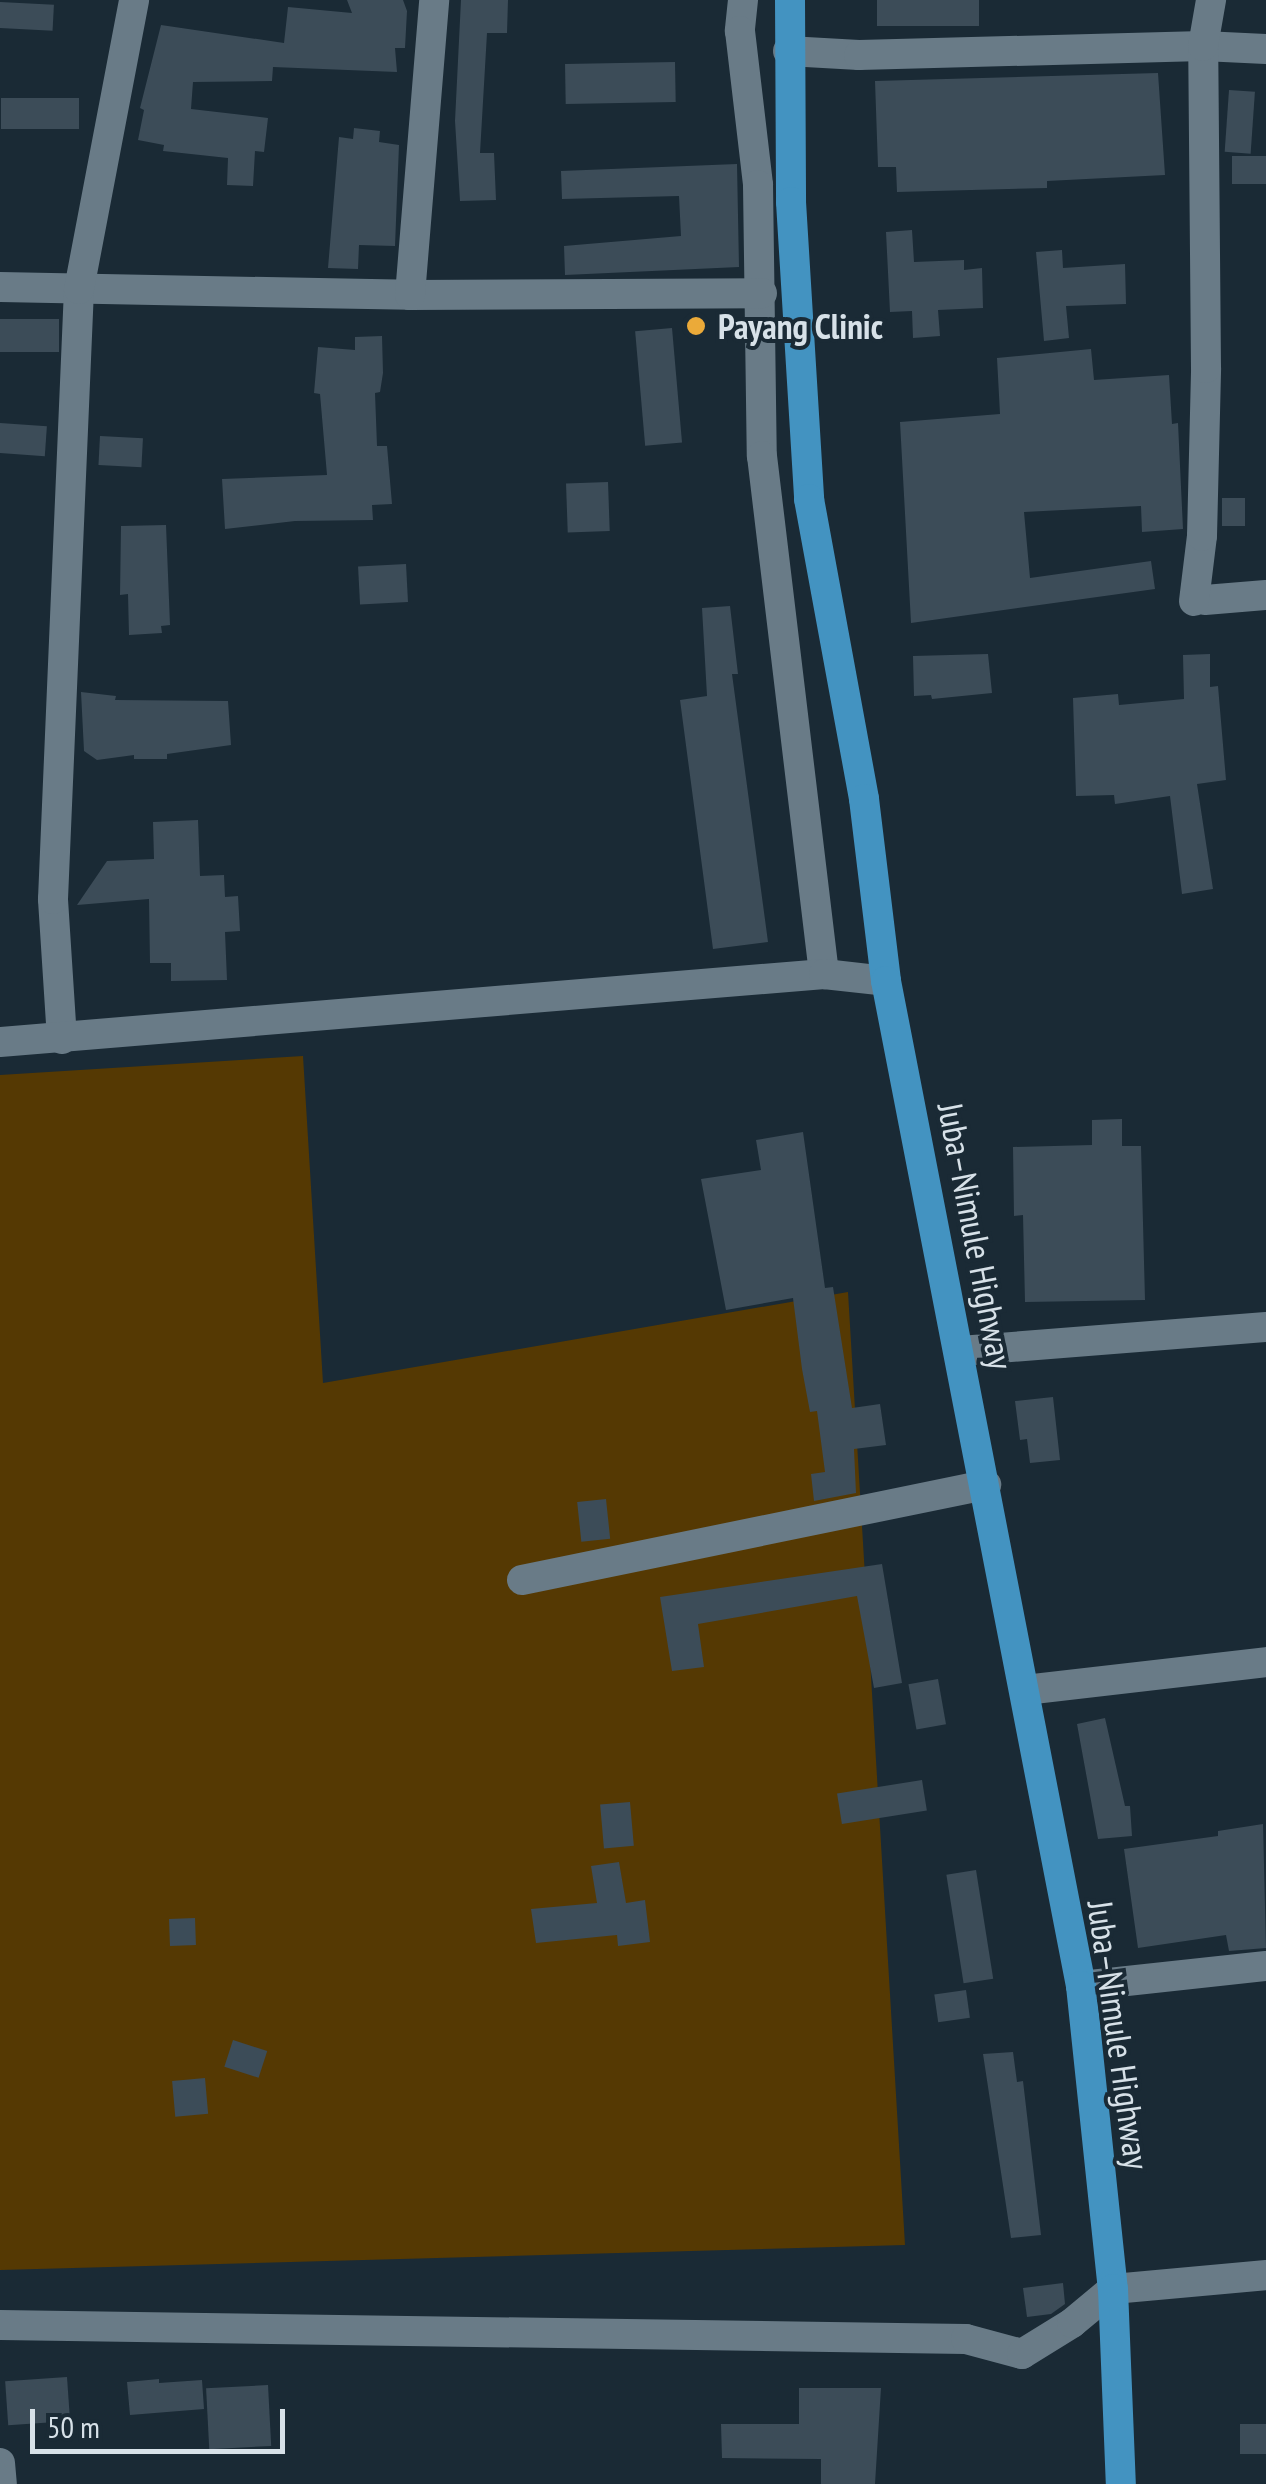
<!DOCTYPE html>
<html>
<head>
<meta charset="utf-8">
<style>
  body { margin:0 }
  #map { position:relative; width:1266px; height:2484px; overflow:hidden; background:#1a2a35; font-family:"PT Sans Narrow",sans-serif }
  div>[style] { position:absolute }
  .green>* { inset:0; background:#553903 }
  .building>* { inset:0; background:#3c4c58; transform-origin:0 0 }
  .street>* { height:30px; margin:-15px; padding:0 15px; transform-origin:15px; border-radius:15px; background:#697b87 }
  .primary>* { height:30px; margin:-15px; padding:0 15px; transform-origin:15px; border-radius:15px; background:#4393c1 }
  .dots>* { width:28px; height:28px; translate:-50% -50%; box-sizing:border-box; border:5px solid #1a2a35; border-radius:50% }
  span { translate:-50% -50%; white-space:nowrap; text-align:center; line-height:1.15; -webkit-text-stroke:8px #1a2a35; paint-order:stroke }
  .poi-label { font-size:35px; color:#d7e1e8; font-weight:700 }
  .left { translate:0 -50%; text-align:left }
  .street-label { font-size:35px; color:#d7e1e8 }
  .scale { position:absolute; left:30px; top:2409px; width:255px; height:45px; box-sizing:border-box; border:5px solid #d7e1e8; border-top:0; padding-left:12px; font-size:30px; line-height:35px; white-space:nowrap; color:#d7e1e8; -webkit-text-stroke:8px #1a2a35; paint-order:stroke }
</style>
</head>
<body>
<div id="map">
  <div class="green">
    <i style="clip-path:polygon(303px 1056px,323px 1383px,848px 1292px,905px 2245px,0 2270px,0 1075px)"></i>
  </div>
  <div class="building">
    <i style="clip-path:polygon(347px 0,403px 0,407px 11px,405px 48px,395px 48px,397px 72px,273px 67px,272px 81px,193px 82px,191px 109px,268px 118px,264px 152px,255px 151px,253px 186px,227px 185px,228px 158px,163px 151px,164px 145px,138px 140px,144px 110px,140px 108px,161px 25px,284px 43px,288px 7px,352px 13px)"></i>
    <i style="clip-path:polygon(461px 0,508px 0,507px 33px,487px 33px,480px 153px,494px 153px,496px 200px,460px 201px,455px 121px)"></i>
    <i style="left:877px;top:0;width:102px;height:26px"></i>
    <i style="left:0;top:2px;width:54px;height:26px;rotate:3deg"></i>
    <i style="left:675px;top:62px;width:40px;height:110px;rotate:89deg"></i>
    <i style="clip-path:polygon(1158px 73px,1165px 175px,1047px 181px,1047px 188px,897px 192px,896px 167px,878px 167px,875px 81px)"></i>
    <i style="left:1229px;top:90px;width:26px;height:62px;rotate:4deg"></i>
    <i style="left:1px;top:98px;width:78px;height:31px"></i>
    <i style="clip-path:polygon(354px 128px,380px 131px,379px 142px,399px 145px,395px 246px,359px 245px,358px 269px,328px 268px,339px 137px,353px 139px)"></i>
    <i style="left:1232px;top:156px;width:34px;height:28px"></i>
    <i style="clip-path:polygon(737px 164px,739px 267px,565px 275px,564px 246px,681px 236px,679px 196px,562px 199px,561px 171px)"></i>
    <i style="clip-path:polygon(912px 230px,914px 262px,964px 260px,964px 270px,982px 268px,983px 308px,938px 310px,940px 336px,913px 338px,912px 311px,890px 312px,886px 232px)"></i>
    <i style="clip-path:polygon(1062px 250px,1063px 268px,1125px 264px,1126px 304px,1066px 306px,1069px 338px,1044px 341px,1036px 252px)"></i>
    <i style="left:0;top:319px;width:59px;height:33px"></i>
    <i style="left:672px;top:328px;width:115px;height:37px;rotate:85deg"></i>
    <i style="clip-path:polygon(382px 336px,383px 373px,380px 392px,375px 393px,377px 446px,387px 446px,392px 504px,372px 505px,373px 520px,295px 521px,225px 529px,222px 479px,327px 475px,320px 394px,314px 393px,318px 347px,355px 350px,355px 337px)"></i>
    <i style="clip-path:polygon(1091px 349px,1094px 380px,1169px 375px,1172px 424px,1178px 423px,1183px 529px,1142px 532px,1141px 506px,1024px 512px,1030px 578px,1151px 561px,1155px 589px,911px 623px,900px 422px,1000px 414px,997px 358px)"></i>
    <i style="left:0;top:423px;width:47px;height:30px;rotate:4deg"></i>
    <i style="left:100px;top:436px;width:43px;height:29px;rotate:3deg"></i>
    <i style="left:608px;top:482px;width:49px;height:42px;rotate:88deg"></i>
    <i style="left:1222px;top:498px;width:23px;height:28px"></i>
    <i style="clip-path:polygon(166px 525px,170px 625px,161px 626px,162px 633px,129px 635px,128px 594px,120px 595px,121px 526px)"></i>
    <i style="left:406px;top:564px;width:38px;height:48px;rotate:87deg"></i>
    <i style="clip-path:polygon(730px 606px,738px 674px,732px 674px,768px 942px,713px 949px,680px 700px,707px 696px,702px 608px)"></i>
    <i style="clip-path:polygon(988px 654px,992px 693px,932px 699px,931px 695px,914px 696px,913px 656px)"></i>
    <i style="clip-path:polygon(1210px 654px,1210px 687px,1218px 686px,1226px 780px,1197px 784px,1213px 889px,1182px 894px,1170px 796px,1115px 804px,1114px 795px,1076px 796px,1073px 698px,1118px 694px,1119px 705px,1184px 699px,1183px 655px)"></i>
    <i style="clip-path:polygon(81px 692px,116px 696px,115px 700px,228px 701px,231px 745px,167px 754px,167px 759px,134px 759px,134px 755px,97px 760px,84px 751px)"></i>
    <i style="clip-path:polygon(198px 820px,200px 876px,224px 875px,225px 897px,238px 896px,240px 931px,225px 932px,227px 980px,171px 981px,171px 963px,150px 963px,149px 899px,77px 905px,107px 861px,154px 859px,153px 822px)"></i>
    <i style="clip-path:polygon(1122px 1119px,1122px 1146px,1141px 1146px,1145px 1300px,1025px 1302px,1023px 1215px,1014px 1216px,1013px 1147px,1092px 1145px,1092px 1120px)"></i>
    <i style="clip-path:polygon(803px 1132px,825px 1288px,833px 1287px,852px 1408px,880px 1404px,886px 1445px,854px 1449px,856px 1493px,814px 1501px,811px 1474px,825px 1472px,817px 1411px,810px 1412px,802px 1369px,793px 1298px,726px 1310px,701px 1179px,761px 1170px,756px 1140px)"></i>
    <i style="clip-path:polygon(1053px 1397px,1060px 1460px,1030px 1463px,1027px 1439px,1020px 1440px,1015px 1401px)"></i>
    <i style="left:606px;top:1499px;width:40px;height:29px;rotate:84deg"></i>
    <i style="clip-path:polygon(882px 1564px,902px 1683px,874px 1688px,857px 1596px,698px 1624px,704px 1667px,672px 1671px,660px 1597px)"></i>
    <i style="left:938px;top:1679px;width:46px;height:30px;rotate:80deg"></i>
    <i style="clip-path:polygon(1105px 1718px,1125px 1806px,1130px 1806px,1132px 1836px,1098px 1839px,1077px 1724px)"></i>
    <i style="left:922px;top:1780px;width:31px;height:86px;rotate:81deg"></i>
    <i style="left:630px;top:1802px;width:44px;height:30px;rotate:85deg"></i>
    <i style="clip-path:polygon(1263px 1824px,1266px 1948px,1229px 1951px,1226px 1935px,1138px 1948px,1124px 1849px,1218px 1836px,1218px 1831px)"></i>
    <i style="clip-path:polygon(619px 1862px,626px 1903px,645px 1900px,650px 1942px,618px 1946px,617px 1935px,536px 1943px,531px 1909px,597px 1903px,591px 1866px)"></i>
    <i style="left:976px;top:1870px;width:110px;height:30px;rotate:81deg"></i>
    <i style="left:195px;top:1918px;width:27px;height:26px;rotate:88deg"></i>
    <i style="left:966px;top:1990px;width:28px;height:32px;rotate:82deg"></i>
    <i style="left:233px;top:2040px;width:36px;height:28px;rotate:18deg"></i>
    <i style="clip-path:polygon(1013px 2052px,1017px 2082px,1023px 2081px,1041px 2235px,1011px 2238px,983px 2054px)"></i>
    <i style="left:205px;top:2078px;width:36px;height:33px;rotate:85deg"></i>
    <i style="clip-path:polygon(1063px 2283px,1065px 2304px,1051px 2314px,1027px 2317px,1023px 2288px)"></i>
    <i style="left:67px;top:2377px;width:44px;height:62px;rotate:86deg"></i>
    <i style="clip-path:polygon(159px 2379px,159px 2383px,202px 2380px,204px 2409px,130px 2415px,127px 2382px)"></i>
    <i style="left:268px;top:2385px;width:61px;height:62px;rotate:87deg"></i>
    <i style="clip-path:polygon(799px 2388px,881px 2388px,875px 2484px,821px 2484px,821px 2459px,722px 2458px,721px 2424px,799px 2424px)"></i>
    <i style="left:1240px;top:2424px;width:26px;height:30px"></i>
  </div>
  <div class="street">
    <i style="left:743px;top:0;width:31px;rotate:96deg"></i>
    <i style="left:740px;top:31px;width:155px;rotate:83.3deg"></i>
    <i style="left:758px;top:185px;width:271px;rotate:89.2deg"></i>
    <i style="left:762px;top:456px;width:522px;rotate:83.17deg"></i>
    <i style="left:788px;top:51px;width:71px;rotate:3.2deg"></i>
    <i style="left:859px;top:55px;width:344px;rotate:-1.5deg"></i>
    <i style="left:1203px;top:46px;width:63px;rotate:2.7deg"></i>
    <i style="left:0;top:287px;width:410px;rotate:1.1deg"></i>
    <i style="left:410px;top:295px;width:352px;rotate:-0.3deg"></i>
    <i style="left:410px;top:295px;width:296px;rotate:-85.3deg"></i>
    <i style="left:1205px;top:600px;width:61px;rotate:-4.7deg"></i>
    <i style="left:1194px;top:601px;width:65px;rotate:-83deg"></i>
    <i style="left:1202px;top:536px;width:168px;rotate:-88.6deg"></i>
    <i style="left:1206px;top:368px;width:322px;rotate:-90.5deg"></i>
    <i style="left:1203px;top:46px;width:47px;rotate:-80.1deg"></i>
    <i style="left:62px;top:1039px;width:140px;rotate:-93.7deg"></i>
    <i style="left:53px;top:899px;width:611px;rotate:-87.56deg"></i>
    <i style="left:79px;top:289px;width:294px;rotate:-79.2deg"></i>
    <i style="left:0;top:1042px;width:827px;rotate:-4.72deg"></i>
    <i style="left:824px;top:974px;width:62px;rotate:6.4deg"></i>
    <i style="left:960px;top:1351px;width:307px;rotate:-4.5deg"></i>
    <i style="left:522px;top:1580px;width:474px;rotate:-11.6deg"></i>
    <i style="left:1025px;top:1690px;width:243px;rotate:-6.6deg"></i>
    <i style="left:1081px;top:1986px;width:186px;rotate:-6.2deg"></i>
    <i style="left:0;top:2325px;width:966px;rotate:0.83deg"></i>
    <i style="left:966px;top:2339px;width:58px;rotate:15deg"></i>
    <i style="left:1022px;top:2354px;width:59px;rotate:-31.8deg"></i>
    <i style="left:1072px;top:2323px;width:53px;rotate:-39.7deg"></i>
    <i style="left:1113px;top:2289px;width:154px;rotate:-5.2deg"></i>
    <i style="left:0;top:2463px;width:21px;rotate:85deg"></i>
  </div>
  <div class="primary">
    <i style="left:790px;top:0;width:202px;rotate:89.7deg"></i>
    <i style="left:791px;top:202px;width:298px;rotate:86.5deg"></i>
    <i style="left:809px;top:499px;width:305px;rotate:79.6deg"></i>
    <i style="left:864px;top:799px;width:183px;rotate:83.1deg"></i>
    <i style="left:886px;top:981px;width:1024px;rotate:79.02deg"></i>
    <i style="left:1081px;top:1986px;width:305px;rotate:84deg"></i>
    <i style="left:1113px;top:2289px;width:195px;rotate:87.7deg"></i>
  </div>
  <div class="dots">
    <i style="left:696px;top:326px;background:#ebaa39"></i>
  </div>
  <div class="poi-label">
    <span class="left" style="left:718px;top:326px">Payang Clinic</span>
  </div>
  <div class="street-label">
    <span style="left:976px;top:1236px;rotate:79deg">Juba–Nimule Highway</span>
    <span style="left:1119px;top:2035px;rotate:82deg">Juba–Nimule Highway</span>
  </div>
  <div class="scale">50 m</div>
</div>
</body>
</html>
